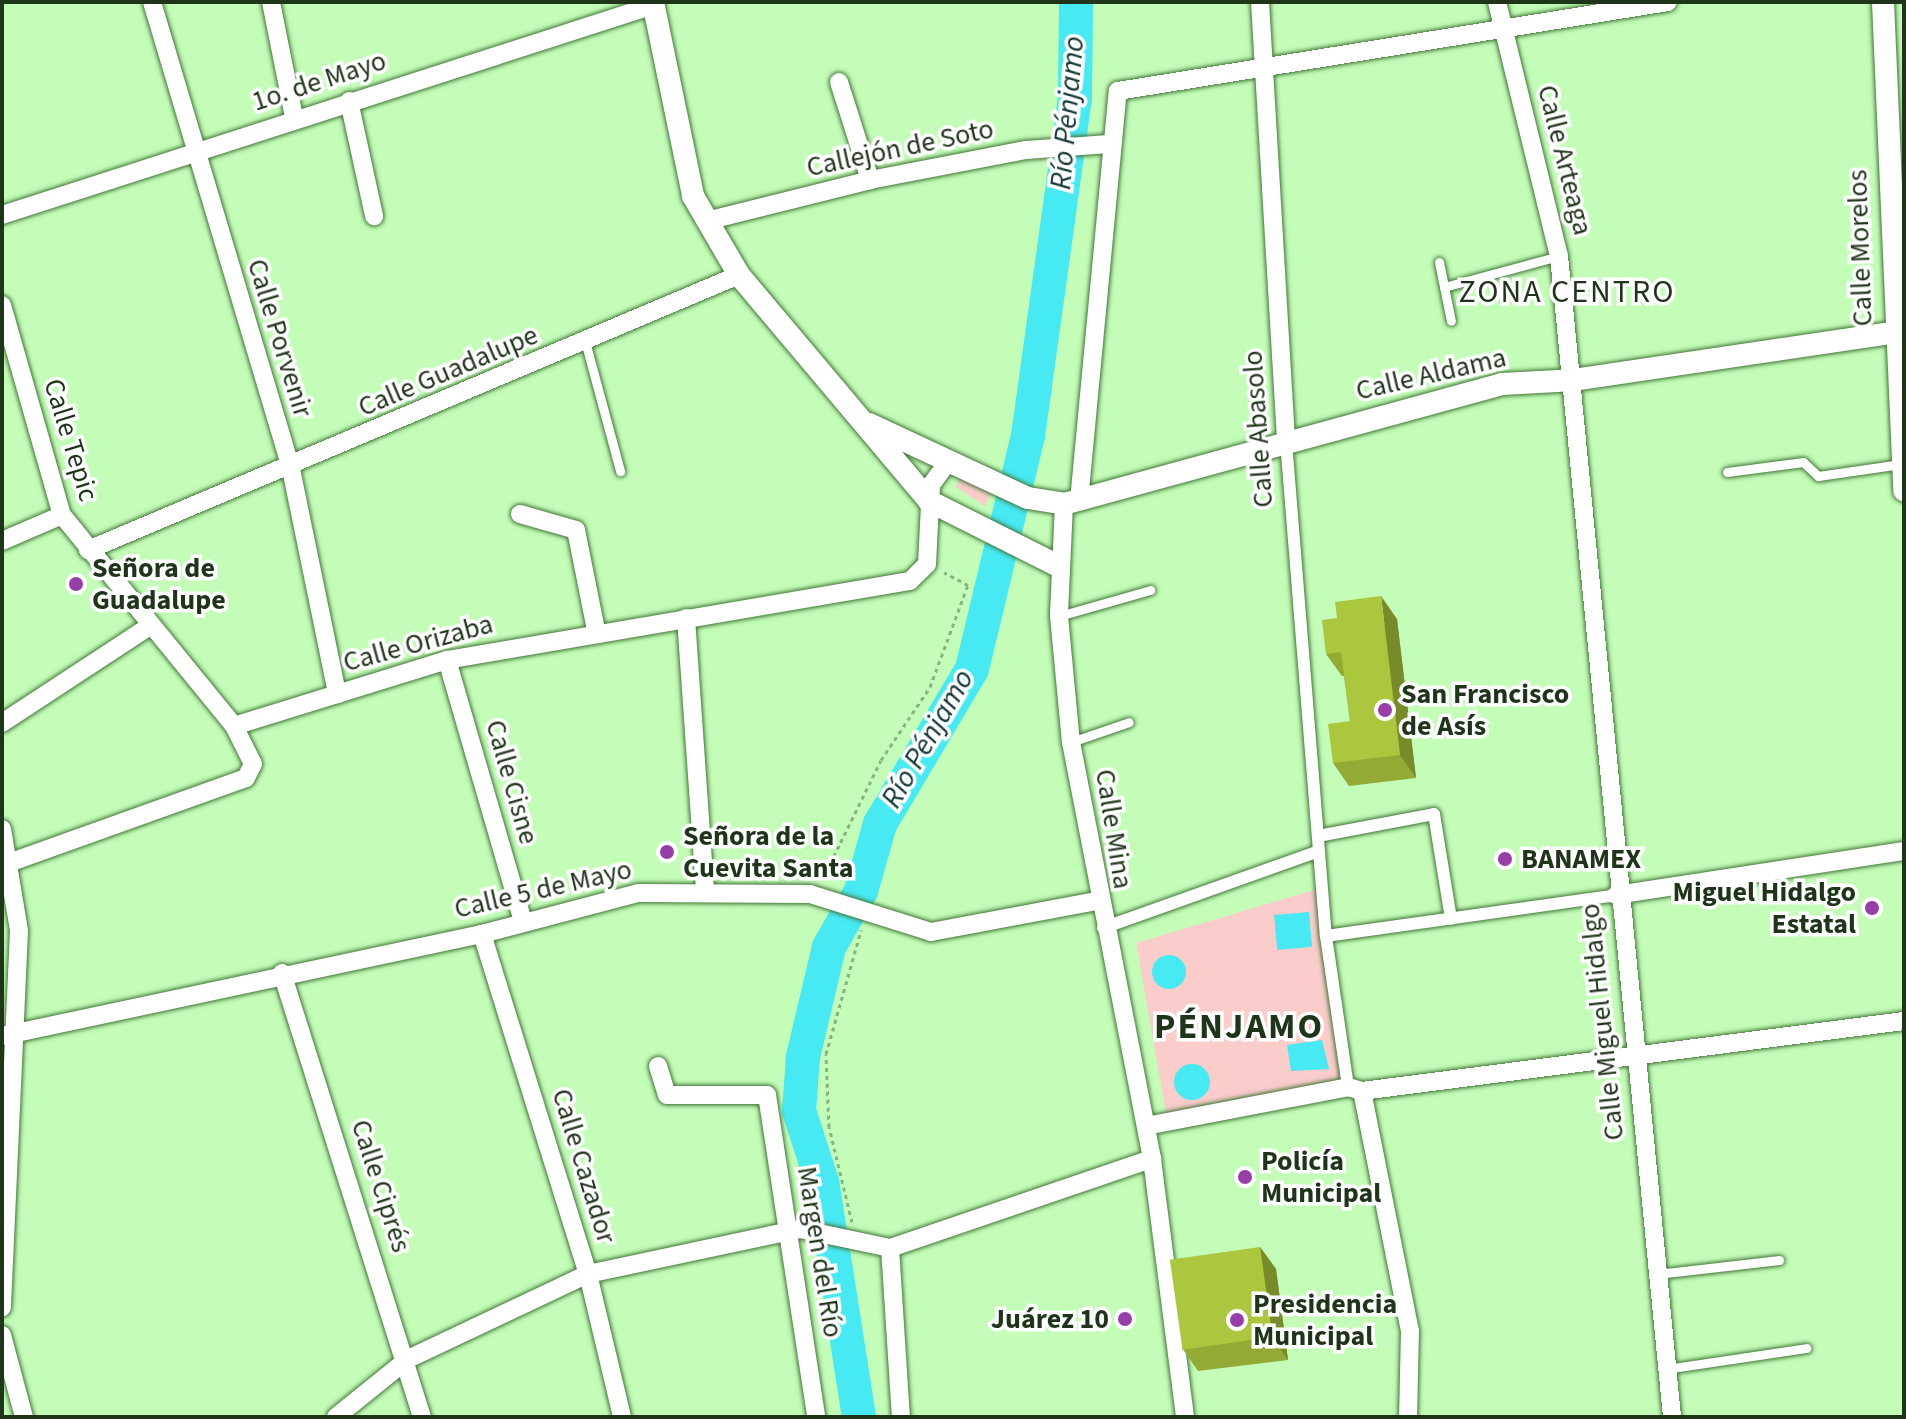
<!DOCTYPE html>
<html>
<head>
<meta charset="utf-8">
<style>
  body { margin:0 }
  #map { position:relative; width:1906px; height:1419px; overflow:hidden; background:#c3fdb8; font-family:"Source Sans 3",sans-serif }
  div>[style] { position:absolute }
  .green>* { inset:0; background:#facdcb }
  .water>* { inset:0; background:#47e9f2; transform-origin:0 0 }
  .round { border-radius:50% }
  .river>* { height:34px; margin:-17px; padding:0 17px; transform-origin:17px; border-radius:17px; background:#47e9f2 }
  .path>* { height:3px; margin-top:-1.5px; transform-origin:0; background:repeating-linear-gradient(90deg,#87b47e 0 4px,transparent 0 8px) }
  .roads { filter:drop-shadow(0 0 2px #427637) drop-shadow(0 0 2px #427637) }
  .service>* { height:9px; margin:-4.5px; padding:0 4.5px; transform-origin:4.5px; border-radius:4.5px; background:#fff }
  .pedestrian>* { height:12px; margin:-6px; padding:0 6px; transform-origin:6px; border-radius:6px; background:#fff }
  .minor>* { height:18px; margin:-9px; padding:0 9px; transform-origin:9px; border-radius:9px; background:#fff }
  .tertiary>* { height:22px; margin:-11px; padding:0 11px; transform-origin:11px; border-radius:11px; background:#fff }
  .wall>* { inset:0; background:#93ab34 }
  .shaded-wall>* { inset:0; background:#788b2b }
  .building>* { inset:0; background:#abc73d; transform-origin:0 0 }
  .dots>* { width:22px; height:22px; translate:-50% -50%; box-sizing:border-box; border:4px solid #fff; border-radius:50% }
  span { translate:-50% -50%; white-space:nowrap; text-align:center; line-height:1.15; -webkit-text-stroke:7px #fff; paint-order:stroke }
  .street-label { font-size:28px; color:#1f351a }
  .poi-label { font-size:28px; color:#1f351a; font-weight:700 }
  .left { translate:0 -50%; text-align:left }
  .right { translate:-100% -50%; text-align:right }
  .water-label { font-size:30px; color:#153638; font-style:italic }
  .quarter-label { font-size:32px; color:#1f351a; letter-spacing:2px }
  .district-label { font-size:36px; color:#1f351a; font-weight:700; letter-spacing:2px }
  .frame { position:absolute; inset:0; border:4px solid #1f351a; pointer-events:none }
</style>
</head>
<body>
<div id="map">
  <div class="green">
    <i style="clip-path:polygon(960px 477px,994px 485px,985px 506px,956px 487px)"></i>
    <i style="clip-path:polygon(1317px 889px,1345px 1080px,1167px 1119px,1136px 943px)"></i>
  </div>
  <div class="water">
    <i style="left:1309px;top:912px;width:35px;height:35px;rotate:85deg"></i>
    <i class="round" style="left:1152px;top:955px;width:34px;height:34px"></i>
    <i style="clip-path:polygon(1322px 1040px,1329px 1069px,1291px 1071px,1287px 1045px)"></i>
    <i class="round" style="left:1174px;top:1064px;width:36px;height:36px"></i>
  </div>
  <div class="river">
    <i style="left:859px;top:1417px;width:238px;rotate:-98.9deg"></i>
    <i style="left:822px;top:1182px;width:75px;rotate:-107.9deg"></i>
    <i style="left:799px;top:1111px;width:54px;rotate:-85.8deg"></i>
    <i style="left:803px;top:1057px;width:113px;rotate:-76.7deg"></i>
    <i style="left:829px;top:947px;width:64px;rotate:-60.3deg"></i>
    <i style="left:861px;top:891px;width:70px;rotate:-74.2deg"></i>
    <i style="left:880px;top:824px;width:180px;rotate:-59.3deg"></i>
    <i style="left:972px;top:669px;width:240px;rotate:-76.5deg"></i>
    <i style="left:1028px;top:436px;width:341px;rotate:-82.1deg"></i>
    <i style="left:1075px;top:98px;width:96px;rotate:-89.4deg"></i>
  </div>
  <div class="path">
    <i style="left:823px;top:878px;width:131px;rotate:-63.8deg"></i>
    <i style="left:881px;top:760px;width:88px;rotate:-56.1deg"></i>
    <i style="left:930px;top:687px;width:109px;rotate:-69.6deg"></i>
    <i style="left:968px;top:585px;width:27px;rotate:-152deg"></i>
    <i style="left:852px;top:1222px;width:98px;rotate:-103.6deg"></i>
    <i style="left:829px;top:1127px;width:73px;rotate:-92.4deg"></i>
    <i style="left:826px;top:1054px;width:129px;rotate:-74.2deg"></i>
  </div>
  <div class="roads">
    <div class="service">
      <i style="left:1439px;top:262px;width:60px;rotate:78.5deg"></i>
      <i style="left:1444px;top:287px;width:119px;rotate:-15.1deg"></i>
      <i style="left:585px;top:341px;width:135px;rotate:74.9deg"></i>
      <i style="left:1727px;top:472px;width:77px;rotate:-7.5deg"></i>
      <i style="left:1803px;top:462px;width:21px;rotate:43deg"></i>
      <i style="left:1818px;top:476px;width:84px;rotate:-8.2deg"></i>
      <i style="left:1059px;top:616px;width:95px;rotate:-15.9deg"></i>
      <i style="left:1071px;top:742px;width:61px;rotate:-19deg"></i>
      <i style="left:1657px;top:1274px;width:123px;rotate:-6.5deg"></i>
      <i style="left:1666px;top:1369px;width:142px;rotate:-8.5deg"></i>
    </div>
    <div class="pedestrian">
      <i style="left:1286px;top:441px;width:497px;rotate:85.4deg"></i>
      <i style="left:1326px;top:936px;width:153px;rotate:81.7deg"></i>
      <i style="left:1318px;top:836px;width:118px;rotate:-10.7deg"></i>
      <i style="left:1434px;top:814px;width:106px;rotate:80.8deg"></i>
      <i style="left:1103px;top:928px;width:229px;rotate:-19.6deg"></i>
      <i style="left:1326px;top:936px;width:293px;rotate:-8deg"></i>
    </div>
    <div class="minor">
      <i style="left:152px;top:2px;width:487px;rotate:73.4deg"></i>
      <i style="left:291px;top:469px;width:230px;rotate:78.4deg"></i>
      <i style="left:271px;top:2px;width:117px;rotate:78.7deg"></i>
      <i style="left:1260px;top:2px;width:440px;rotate:86.6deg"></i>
      <i style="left:1497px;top:2px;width:261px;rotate:76.3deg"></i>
      <i style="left:1559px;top:256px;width:1166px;rotate:84.44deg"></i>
      <i style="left:839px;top:82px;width:103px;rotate:72.4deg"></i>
      <i style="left:349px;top:101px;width:118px;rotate:77.7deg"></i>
      <i style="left:2px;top:215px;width:685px;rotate:-17.85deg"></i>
      <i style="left:706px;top:221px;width:169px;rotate:-14deg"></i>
      <i style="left:870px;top:180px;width:159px;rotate:-10.9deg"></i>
      <i style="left:1026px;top:150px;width:83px;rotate:-4.1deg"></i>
      <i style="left:2px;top:305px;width:218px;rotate:74.1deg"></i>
      <i style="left:62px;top:515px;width:272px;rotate:50.8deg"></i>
      <i style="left:234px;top:726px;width:42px;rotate:63.4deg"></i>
      <i style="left:253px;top:764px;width:16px;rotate:117deg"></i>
      <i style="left:246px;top:778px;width:250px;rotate:160.3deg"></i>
      <i style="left:1079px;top:501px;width:412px;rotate:-84.6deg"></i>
      <i style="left:1118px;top:91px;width:557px;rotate:-9.19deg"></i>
      <i style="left:1064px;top:504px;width:112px;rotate:92.6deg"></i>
      <i style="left:1059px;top:616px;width:127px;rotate:84.6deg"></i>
      <i style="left:1071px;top:742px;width:425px;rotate:79deg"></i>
      <i style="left:1152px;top:1159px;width:260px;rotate:82.7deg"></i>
      <i style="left:520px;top:514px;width:58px;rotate:15.9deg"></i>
      <i style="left:576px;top:530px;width:102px;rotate:78.7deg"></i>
      <i style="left:2px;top:541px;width:65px;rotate:-23.4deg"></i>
      <i style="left:88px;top:550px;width:707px;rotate:-22.9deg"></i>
      <i style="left:686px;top:618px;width:273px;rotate:86deg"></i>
      <i style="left:447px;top:660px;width:272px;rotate:73.8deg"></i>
      <i style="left:2px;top:723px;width:175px;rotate:-33.3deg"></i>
      <i style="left:234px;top:726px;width:223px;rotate:-17.2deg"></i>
      <i style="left:447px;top:660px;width:470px;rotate:-9.7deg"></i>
      <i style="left:910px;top:581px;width:24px;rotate:-45deg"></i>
      <i style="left:927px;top:564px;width:79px;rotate:-87.1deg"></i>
      <i style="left:931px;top:485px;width:31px;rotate:-54deg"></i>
      <i style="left:2px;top:829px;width:103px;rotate:80.5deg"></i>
      <i style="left:19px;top:931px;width:377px;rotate:92.6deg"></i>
      <i style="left:1616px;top:895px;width:291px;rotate:-8.7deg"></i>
      <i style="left:482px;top:934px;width:356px;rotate:72.7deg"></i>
      <i style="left:588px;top:1274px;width:147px;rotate:76.6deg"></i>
      <i style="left:282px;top:973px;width:466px;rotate:72.5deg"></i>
      <i style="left:2px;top:1036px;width:491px;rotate:-12deg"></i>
      <i style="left:482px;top:934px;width:161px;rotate:-14.7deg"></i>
      <i style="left:638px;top:893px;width:172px;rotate:0.3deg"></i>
      <i style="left:810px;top:894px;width:127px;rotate:17.4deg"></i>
      <i style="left:931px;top:932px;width:169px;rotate:-10.6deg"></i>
      <i style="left:658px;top:1066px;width:30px;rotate:73deg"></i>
      <i style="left:667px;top:1095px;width:100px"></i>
      <i style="left:767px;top:1095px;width:326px;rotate:81.3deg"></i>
      <i style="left:1362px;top:1091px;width:245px;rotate:78.7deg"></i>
      <i style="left:1410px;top:1331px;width:86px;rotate:91.3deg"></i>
      <i style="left:1146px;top:1126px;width:206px;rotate:-10.9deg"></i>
      <i style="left:1348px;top:1087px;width:15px;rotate:16deg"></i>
      <i style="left:1362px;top:1091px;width:547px;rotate:-7.36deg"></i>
      <i style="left:890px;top:1248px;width:169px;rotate:86.3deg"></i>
      <i style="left:2px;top:1335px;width:85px;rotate:75deg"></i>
      <i style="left:336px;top:1417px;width:92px;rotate:-38.9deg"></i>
      <i style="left:408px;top:1359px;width:199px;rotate:-25.3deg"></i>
      <i style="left:588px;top:1274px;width:217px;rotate:-12deg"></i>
      <i style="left:800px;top:1229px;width:92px;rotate:11.9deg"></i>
      <i style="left:890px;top:1248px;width:277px;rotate:-18.8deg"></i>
    </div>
    <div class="tertiary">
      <i style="left:653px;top:2px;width:198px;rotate:78.3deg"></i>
      <i style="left:693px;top:196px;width:91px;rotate:59.8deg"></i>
      <i style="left:739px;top:275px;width:295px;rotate:49.9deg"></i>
      <i style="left:929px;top:501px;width:144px;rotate:26.7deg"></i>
      <i style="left:1883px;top:2px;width:489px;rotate:87.5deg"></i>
      <i style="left:869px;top:424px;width:175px;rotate:25deg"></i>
      <i style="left:1028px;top:498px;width:36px;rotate:9deg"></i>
      <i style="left:1064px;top:504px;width:454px;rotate:-15.3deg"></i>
      <i style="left:1502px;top:384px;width:71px;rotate:-3.2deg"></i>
      <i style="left:1573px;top:380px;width:335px;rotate:-8.4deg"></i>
    </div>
  </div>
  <div class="wall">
    <i style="clip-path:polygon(1397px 619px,1416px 778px,1349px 786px,1333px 763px,1350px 721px,1344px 676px,1342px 676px,1326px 654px)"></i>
    <i style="clip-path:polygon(1260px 1247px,1276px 1269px,1288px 1360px,1198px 1371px,1182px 1348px)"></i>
  </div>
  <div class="shaded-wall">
    <i style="clip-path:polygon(1381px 596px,1397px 619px,1416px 778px,1400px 755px)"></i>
    <i style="clip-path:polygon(1260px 1247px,1276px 1269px,1288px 1360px,1272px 1337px)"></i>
  </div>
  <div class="building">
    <i style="clip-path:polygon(1381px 596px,1400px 755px,1333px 763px,1328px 724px,1350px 721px,1341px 652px,1326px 654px,1322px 620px,1337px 618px,1335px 602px)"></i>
    <i style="left:1260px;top:1247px;width:91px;height:91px;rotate:82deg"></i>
  </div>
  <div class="dots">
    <i style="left:76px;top:584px;background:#973ea9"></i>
    <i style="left:1385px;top:710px;background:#973ea9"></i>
    <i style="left:667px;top:852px;background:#973ea9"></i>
    <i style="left:1505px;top:859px;background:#973ea9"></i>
    <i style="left:1872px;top:908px;background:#973ea9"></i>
    <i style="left:1245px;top:1177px;background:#973ea9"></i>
    <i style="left:1125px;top:1319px;background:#973ea9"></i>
    <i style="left:1237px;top:1320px;background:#973ea9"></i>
  </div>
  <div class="street-label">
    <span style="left:319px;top:81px;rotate:-18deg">1o. de Mayo</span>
    <span style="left:900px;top:148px;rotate:-12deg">Callejón de Soto</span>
    <span style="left:1565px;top:160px;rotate:76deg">Calle Arteaga</span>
    <span style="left:1860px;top:248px;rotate:-92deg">Calle Morelos</span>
    <span style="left:280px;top:338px;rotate:73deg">Calle Porvenir</span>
    <span style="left:448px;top:371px;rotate:-23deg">Calle Guadalupe</span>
    <span style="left:1431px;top:374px;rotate:-13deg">Calle Aldama</span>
    <span style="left:1258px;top:429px;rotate:-94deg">Calle Abasolo</span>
    <span style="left:71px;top:440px;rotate:73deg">Calle Tepic</span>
    <span style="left:418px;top:643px;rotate:-15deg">Calle Orizaba</span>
    <span style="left:512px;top:782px;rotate:74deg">Calle Cisne</span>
    <span style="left:1114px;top:829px;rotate:81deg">Calle Mina</span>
    <span style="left:543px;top:889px;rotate:-13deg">Calle 5 de Mayo</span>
    <span style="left:1602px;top:1022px;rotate:-96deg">Calle Miguel Hidalgo</span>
    <span style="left:584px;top:1166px;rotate:73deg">Calle Cazador</span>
    <span style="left:381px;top:1186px;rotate:72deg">Calle Ciprés</span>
    <span style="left:820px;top:1252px;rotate:81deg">Margen del Río</span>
  </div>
  <div class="poi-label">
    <span class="left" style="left:92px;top:584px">Señora de<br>Guadalupe</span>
    <span class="left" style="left:1401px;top:710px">San Francisco<br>de Asís</span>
    <span class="left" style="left:683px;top:852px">Señora de la<br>Cuevita Santa</span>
    <span class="left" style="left:1521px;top:859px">BANAMEX</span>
    <span class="right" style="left:1856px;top:908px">Miguel Hidalgo<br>Estatal</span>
    <span class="left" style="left:1261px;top:1177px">Policía<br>Municipal</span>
    <span class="left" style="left:1253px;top:1320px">Presidencia<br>Municipal</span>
    <span class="right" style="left:1109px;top:1319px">Juárez 10</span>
  </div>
  <div class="water-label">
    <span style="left:1068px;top:113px;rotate:-85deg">Río Pénjamo</span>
    <span style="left:928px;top:739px;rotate:-60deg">Río Pénjamo</span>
  </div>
  <div class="quarter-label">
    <span style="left:1567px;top:292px">ZONA CENTRO</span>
  </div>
  <div class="district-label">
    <span style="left:1239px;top:1027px">PÉNJAMO</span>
  </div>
  <div class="frame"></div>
</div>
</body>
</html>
